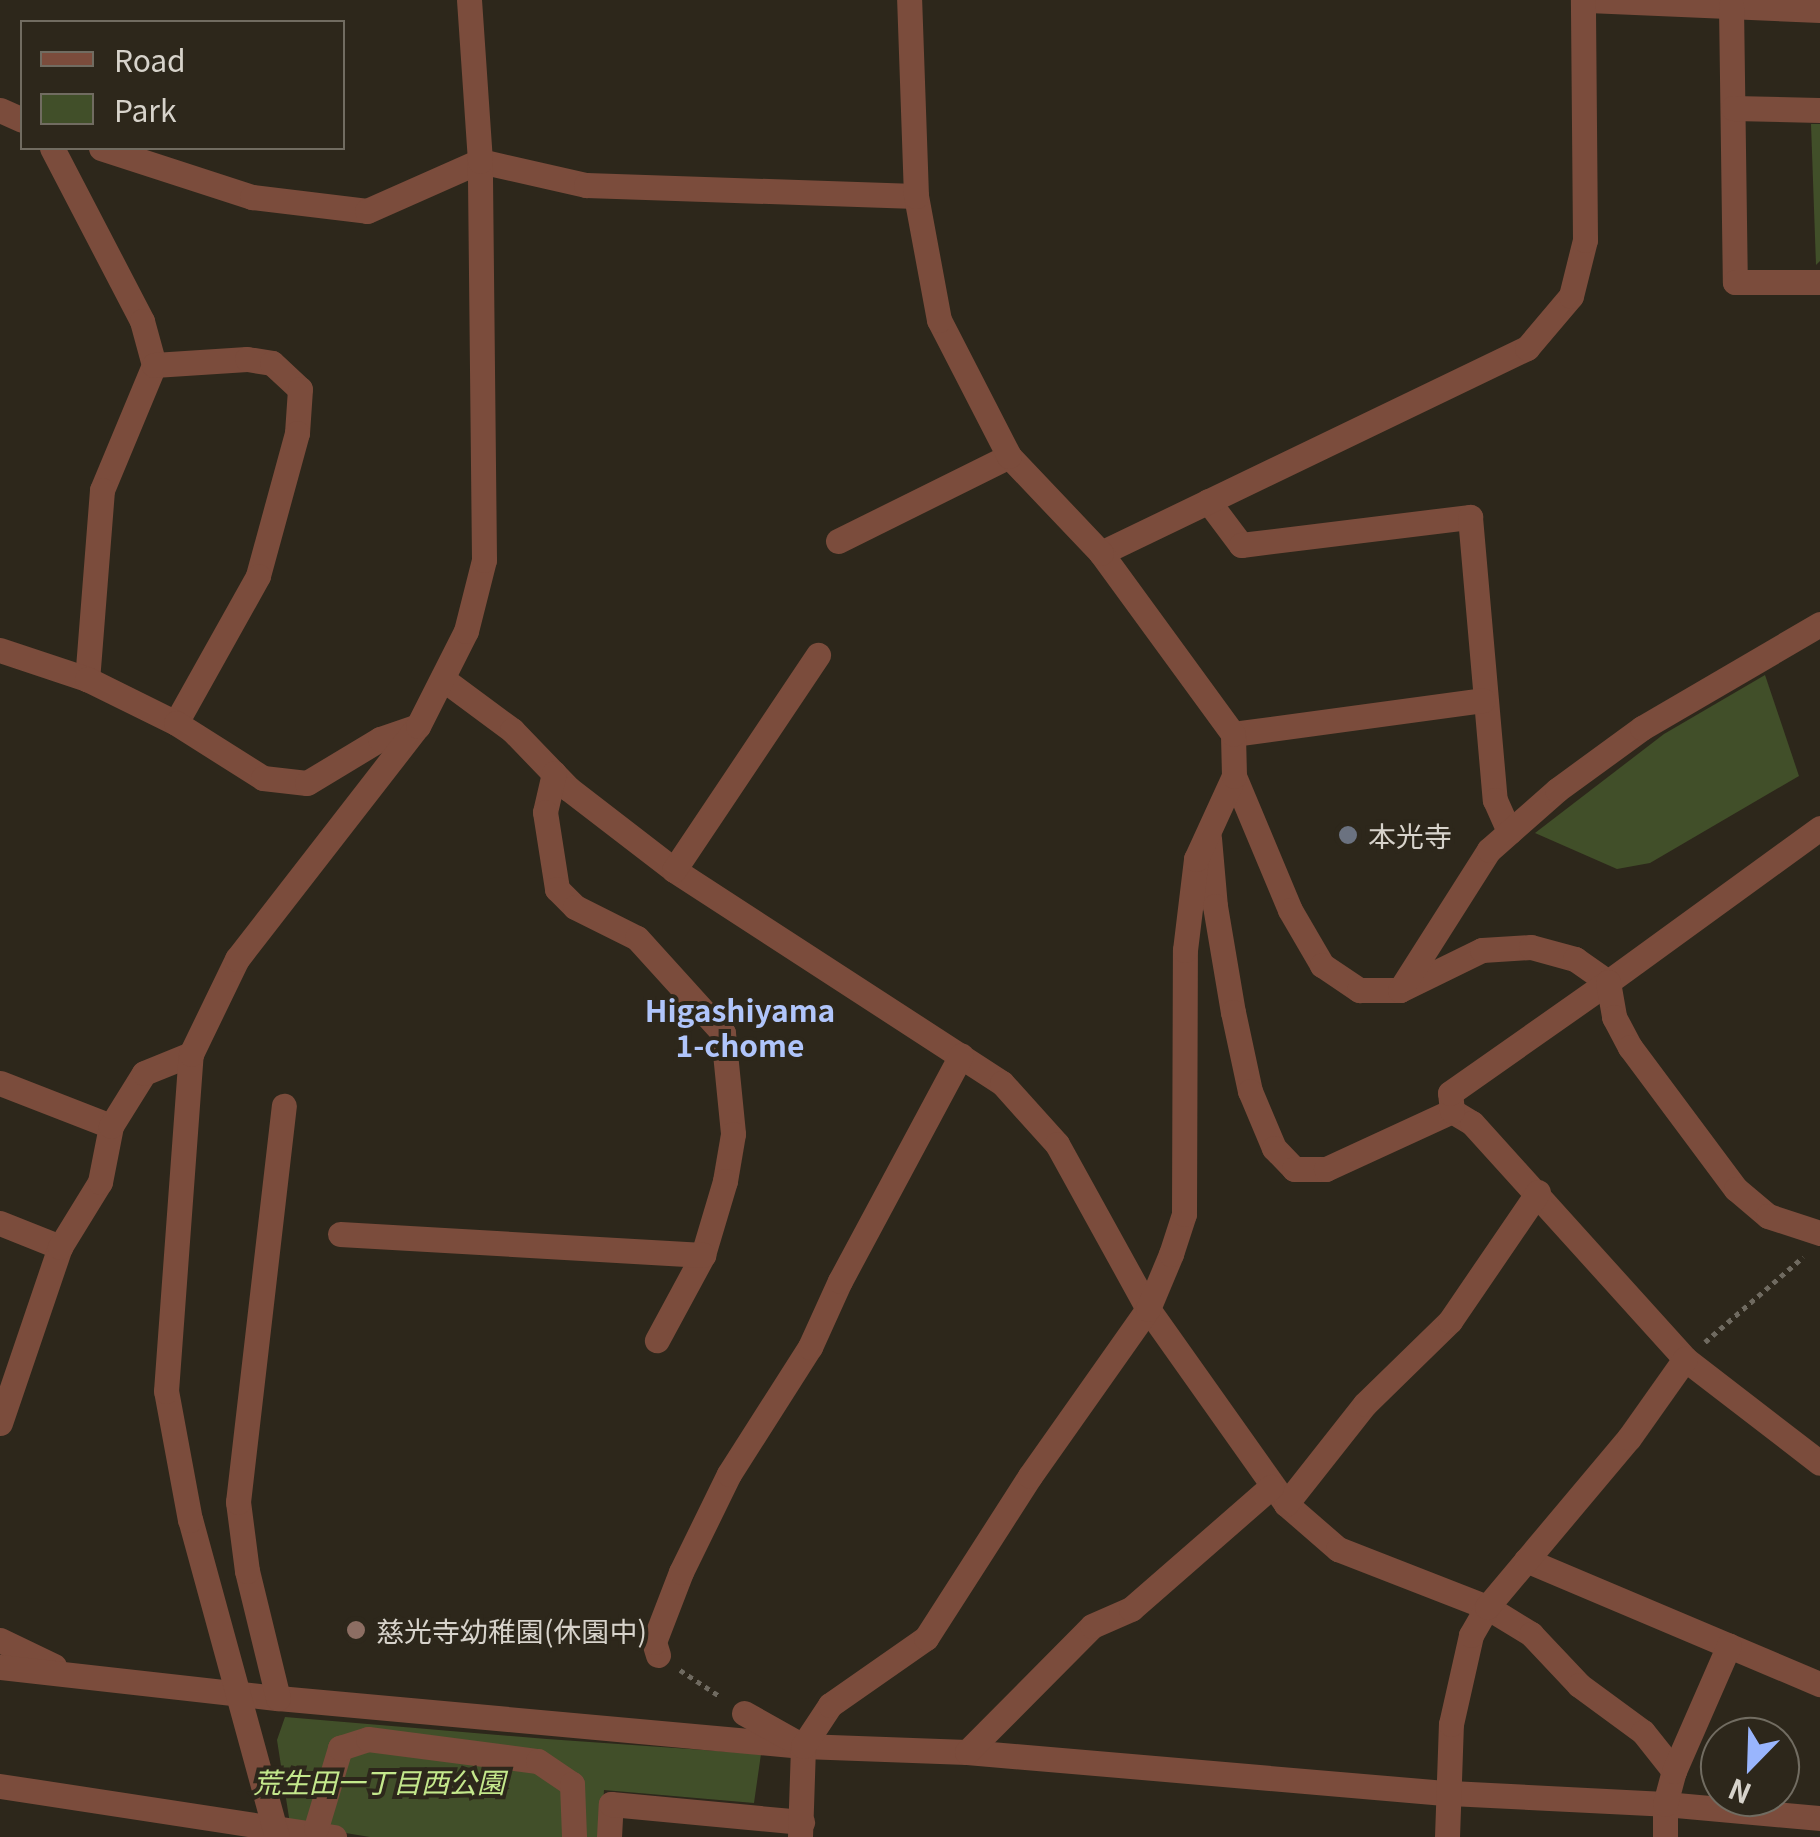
<!DOCTYPE html>
<html>
<head>
<meta charset="utf-8">
<style>
  body { margin:0 }
  #map { position:relative; width:1820px; height:1837px; overflow:hidden; background:#2d271b; font-family:Georgia,"Noto Sans JP",serif }
  div>[style] { position:absolute }
  .green>* { inset:0; background:#414f29 }
  .path>* { height:5px; margin-top:-2.5px; transform-origin:0; background:repeating-linear-gradient(90deg,#6f6a60 0 5px,transparent 0 10px) }
  .minor>* { height:25px; margin:-12.5px; padding:0 12.5px; transform-origin:12.5px; border-radius:12.5px; background:#7b4c3c }
  .dots>* { width:28px; height:28px; translate:-50% -50%; box-sizing:border-box; border:5px solid #2d271b; border-radius:50% }
  span { translate:-50% -50%; white-space:nowrap; text-align:center; line-height:1.15; -webkit-text-stroke:8px #2d271b; paint-order:stroke }
  .poi-label { font-size:28px; color:#d7d3cb }
  .left { translate:0 -50%; text-align:left }
  .park-label { font-size:28px; color:#c4e88c; font-style:italic }
  .neighbourhood-label { font-size:30px; color:#b0c5fb; font-weight:700 }
  .legend { position:absolute; left:20px; top:20px; width:325px; height:130px; box-sizing:border-box; background:#2d271b; border:2px solid #716c61; margin:0; padding:12px 18px; list-style:none; font-size:30px; color:#d7d3cb }
  .legend li { display:flex; align-items:center; gap:20px; height:50px }
  .legend b { width:50px; border:2px solid #716c61 }
  .north { position:absolute; left:1700px; top:1717px; width:100px; height:100px; box-sizing:border-box; background:#2d271b; border:2px solid #716c61; border-radius:50%; rotate:203deg; font-size:28px; font-weight:700; line-height:40px; text-align:center; color:#d7d3cb }
  .north::after { content:''; display:block; margin:auto; width:35px; height:45px; background:#99b5fd; clip-path:polygon(50% 0,100% 100%,50% 72%,0 100%) }
</style>
</head>
<body>
<div id="map">
  <div class="green">
    <i style="clip-path:polygon(1811px 124px,1820px 124px,1820px 261px,1816px 265px)"></i>
    <i style="clip-path:polygon(1765px 675px,1799px 776px,1650px 863px,1617px 869px,1535px 833px,1664px 734px)"></i>
    <i style="clip-path:polygon(285px 1717px,547px 1739px,761px 1754px,754px 1803px,604px 1790px,601px 1837px,370px 1837px,290px 1824px,277px 1740px)"></i>
  </div>
  <div class="path">
    <i style="left:1705px;top:1342px;width:130px;rotate:-40.9deg"></i>
    <i style="left:680px;top:1670px;width:49px;rotate:33.4deg"></i>
  </div>
  <div class="minor">
    <i style="left:1588px;top:0;width:232px;rotate:2.5deg"></i>
    <i style="left:1731px;top:6px;width:276px;rotate:89.2deg"></i>
    <i style="left:1735px;top:282px;width:85px"></i>
    <i style="left:1733px;top:108px;width:87px;rotate:1.3deg"></i>
    <i style="left:0;top:110px;width:24px;rotate:24deg"></i>
    <i style="left:52px;top:148px;width:195px;rotate:62.5deg"></i>
    <i style="left:142px;top:321px;width:46px;rotate:74.7deg"></i>
    <i style="left:154px;top:365px;width:135px;rotate:112.6deg"></i>
    <i style="left:102px;top:490px;width:190px;rotate:94.5deg"></i>
    <i style="left:101px;top:148px;width:159px;rotate:18deg"></i>
    <i style="left:252px;top:197px;width:116px;rotate:6.9deg"></i>
    <i style="left:367px;top:211px;width:124px;rotate:-23.9deg"></i>
    <i style="left:480px;top:161px;width:109px;rotate:12.8deg"></i>
    <i style="left:586px;top:185px;width:330px;rotate:1.9deg"></i>
    <i style="left:154px;top:365px;width:93px;rotate:-3.7deg"></i>
    <i style="left:247px;top:359px;width:25px;rotate:9deg"></i>
    <i style="left:272px;top:363px;width:38px;rotate:43deg"></i>
    <i style="left:300px;top:389px;width:44px;rotate:93.9deg"></i>
    <i style="left:297px;top:433px;width:148px;rotate:105.3deg"></i>
    <i style="left:258px;top:576px;width:168px;rotate:119.2deg"></i>
    <i style="left:1208px;top:501px;width:55px;rotate:53.1deg"></i>
    <i style="left:1241px;top:545px;width:231px;rotate:-7deg"></i>
    <i style="left:1470px;top:517px;width:284px;rotate:85deg"></i>
    <i style="left:1495px;top:800px;width:35px;rotate:66deg"></i>
    <i style="left:838px;top:541px;width:191px;rotate:-26.4deg"></i>
    <i style="left:1101px;top:553px;width:473px;rotate:-25.7deg"></i>
    <i style="left:1527px;top:348px;width:68px;rotate:-49.8deg"></i>
    <i style="left:1571px;top:296px;width:58px;rotate:-76deg"></i>
    <i style="left:1585px;top:240px;width:240px;rotate:-90.5deg"></i>
    <i style="left:0;top:650px;width:92px;rotate:18.4deg"></i>
    <i style="left:87px;top:679px;width:99px;rotate:26.3deg"></i>
    <i style="left:176px;top:723px;width:103px;rotate:32.3deg"></i>
    <i style="left:263px;top:778px;width:44px;rotate:6.5deg"></i>
    <i style="left:307px;top:783px;width:85px;rotate:-31.1deg"></i>
    <i style="left:380px;top:739px;width:40px;rotate:-18.9deg"></i>
    <i style="left:443px;top:679px;width:86px;rotate:36.5deg"></i>
    <i style="left:512px;top:730px;width:82px;rotate:46deg"></i>
    <i style="left:569px;top:789px;width:133px;rotate:37.6deg"></i>
    <i style="left:674px;top:870px;width:391px;rotate:33deg"></i>
    <i style="left:1002px;top:1083px;width:82px;rotate:48deg"></i>
    <i style="left:1057px;top:1144px;width:188px;rotate:61.1deg"></i>
    <i style="left:1148px;top:1309px;width:239px;rotate:54.7deg"></i>
    <i style="left:1286px;top:1504px;width:69px;rotate:40.9deg"></i>
    <i style="left:1338px;top:1549px;width:160px;rotate:21.3deg"></i>
    <i style="left:1487px;top:1607px;width:52px;rotate:31.5deg"></i>
    <i style="left:1531px;top:1634px;width:70px;rotate:46.7deg"></i>
    <i style="left:1579px;top:1685px;width:79px;rotate:36.3deg"></i>
    <i style="left:1643px;top:1732px;width:50px;rotate:51.5deg"></i>
    <i style="left:1233px;top:734px;width:252px;rotate:-7.7deg"></i>
    <i style="left:554px;top:773px;width:40px;rotate:103deg"></i>
    <i style="left:545px;top:812px;width:78px;rotate:81.1deg"></i>
    <i style="left:557px;top:889px;width:25px;rotate:45deg"></i>
    <i style="left:575px;top:907px;width:69px;rotate:26.6deg"></i>
    <i style="left:637px;top:938px;width:128px;rotate:47.8deg"></i>
    <i style="left:723px;top:1033px;width:101px;rotate:84.3deg"></i>
    <i style="left:733px;top:1134px;width:48px;rotate:99.7deg"></i>
    <i style="left:725px;top:1181px;width:77px;rotate:106.6deg"></i>
    <i style="left:703px;top:1255px;width:97px;rotate:118.4deg"></i>
    <i style="left:1234px;top:776px;width:145px;rotate:67.3deg"></i>
    <i style="left:1290px;top:910px;width:64px;rotate:59.8deg"></i>
    <i style="left:1322px;top:965px;width:45px;rotate:34deg"></i>
    <i style="left:1359px;top:990px;width:41px"></i>
    <i style="left:1400px;top:990px;width:91px;rotate:-26deg"></i>
    <i style="left:1482px;top:950px;width:49px;rotate:-3.5deg"></i>
    <i style="left:1531px;top:947px;width:46px;rotate:15.3deg"></i>
    <i style="left:1575px;top:959px;width:40px;rotate:34.9deg"></i>
    <i style="left:1608px;top:982px;width:262px;rotate:-36deg"></i>
    <i style="left:1209px;top:838px;width:68px;rotate:85deg"></i>
    <i style="left:1215px;top:906px;width:108px;rotate:80.4deg"></i>
    <i style="left:1233px;top:1012px;width:81px;rotate:77.9deg"></i>
    <i style="left:1250px;top:1091px;width:62px;rotate:67.2deg"></i>
    <i style="left:1274px;top:1148px;width:29px;rotate:46deg"></i>
    <i style="left:1294px;top:1169px;width:32px"></i>
    <i style="left:1326px;top:1169px;width:139px;rotate:-24.7deg"></i>
    <i style="left:1452px;top:1111px;width:23px;rotate:31deg"></i>
    <i style="left:1472px;top:1123px;width:318px;rotate:47.9deg"></i>
    <i style="left:1685px;top:1359px;width:170px;rotate:37.6deg"></i>
    <i style="left:674px;top:870px;width:259px;rotate:-56.2deg"></i>
    <i style="left:1400px;top:990px;width:166px;rotate:-57.6deg"></i>
    <i style="left:1489px;top:850px;width:91px;rotate:-41.4deg"></i>
    <i style="left:1557px;top:790px;width:105px;rotate:-36.1deg"></i>
    <i style="left:1642px;top:728px;width:206px;rotate:-30.3deg"></i>
    <i style="left:0;top:1083px;width:119px;rotate:21.2deg"></i>
    <i style="left:1452px;top:1111px;width:18px;rotate:-96deg"></i>
    <i style="left:1450px;top:1093px;width:193px;rotate:-35.1deg"></i>
    <i style="left:1608px;top:982px;width:36px;rotate:80deg"></i>
    <i style="left:1614px;top:1017px;width:34px;rotate:62deg"></i>
    <i style="left:1630px;top:1047px;width:177px;rotate:53.3deg"></i>
    <i style="left:1736px;top:1189px;width:42px;rotate:40.2deg"></i>
    <i style="left:1768px;top:1216px;width:55px;rotate:18.1deg"></i>
    <i style="left:0;top:1223px;width:65px;rotate:21.8deg"></i>
    <i style="left:340px;top:1234px;width:364px;rotate:3.3deg"></i>
    <i style="left:0;top:1423px;width:186px;rotate:-71.2deg"></i>
    <i style="left:60px;top:1247px;width:76px;rotate:-58.4deg"></i>
    <i style="left:100px;top:1182px;width:57px;rotate:-78.9deg"></i>
    <i style="left:111px;top:1126px;width:62px;rotate:-58.1deg"></i>
    <i style="left:144px;top:1073px;width:51px;rotate:-22deg"></i>
    <i style="left:1286px;top:1504px;width:127px;rotate:-51.7deg"></i>
    <i style="left:1365px;top:1404px;width:119px;rotate:-44.3deg"></i>
    <i style="left:1450px;top:1321px;width:156px;rotate:-55.7deg"></i>
    <i style="left:1526px;top:1560px;width:319px;rotate:22.9deg"></i>
    <i style="left:0;top:1640px;width:60px;rotate:25.7deg"></i>
    <i style="left:658px;top:1655px;width:14px;rotate:-107deg"></i>
    <i style="left:654px;top:1642px;width:75px;rotate:-68.9deg"></i>
    <i style="left:681px;top:1572px;width:109px;rotate:-63.9deg"></i>
    <i style="left:729px;top:1474px;width:151px;rotate:-57.5deg"></i>
    <i style="left:810px;top:1347px;width:72px;rotate:-65.6deg"></i>
    <i style="left:840px;top:1281px;width:256px;rotate:-61.8deg"></i>
    <i style="left:0;top:1667px;width:280px;rotate:6.4deg"></i>
    <i style="left:278px;top:1698px;width:527px;rotate:5.22deg"></i>
    <i style="left:803px;top:1746px;width:164px;rotate:2.1deg"></i>
    <i style="left:967px;top:1752px;width:485px;rotate:4.9deg"></i>
    <i style="left:1450px;top:1793px;width:215px;rotate:2.9deg"></i>
    <i style="left:1665px;top:1804px;width:156px;rotate:5.2deg"></i>
    <i style="left:278px;top:1698px;width:131px;rotate:-103.7deg"></i>
    <i style="left:247px;top:1571px;width:70px;rotate:-97.4deg"></i>
    <i style="left:238px;top:1502px;width:399px;rotate:-83.4deg"></i>
    <i style="left:744px;top:1713px;width:57px;rotate:29.2deg"></i>
    <i style="left:967px;top:1752px;width:177px;rotate:-45.2deg"></i>
    <i style="left:1092px;top:1626px;width:43px;rotate:-23.6deg"></i>
    <i style="left:1131px;top:1609px;width:186px;rotate:-41.1deg"></i>
    <i style="left:0;top:1786px;width:338px;rotate:8.7deg"></i>
    <i style="left:316px;top:1828px;width:84px;rotate:-73.3deg"></i>
    <i style="left:340px;top:1748px;width:29px;rotate:-18deg"></i>
    <i style="left:368px;top:1739px;width:171px;rotate:7.4deg"></i>
    <i style="left:538px;top:1761px;width:41px;rotate:34.1deg"></i>
    <i style="left:572px;top:1784px;width:53px;rotate:87.8deg"></i>
    <i style="left:277px;top:1837px;width:329px;rotate:-105.3deg"></i>
    <i style="left:190px;top:1520px;width:131px;rotate:-100.5deg"></i>
    <i style="left:166px;top:1391px;width:338px;rotate:-85.8deg"></i>
    <i style="left:191px;top:1054px;width:106px;rotate:-64.2deg"></i>
    <i style="left:237px;top:959px;width:295px;rotate:-52.2deg"></i>
    <i style="left:418px;top:726px;width:106px;rotate:-63.2deg"></i>
    <i style="left:466px;top:631px;width:73px;rotate:-75.8deg"></i>
    <i style="left:484px;top:560px;width:399px;rotate:-90.6deg"></i>
    <i style="left:480px;top:161px;width:161px;rotate:-93.9deg"></i>
    <i style="left:609px;top:1837px;width:33px;rotate:-87deg"></i>
    <i style="left:611px;top:1804px;width:192px;rotate:5.4deg"></i>
    <i style="left:800px;top:1837px;width:91px;rotate:-88.1deg"></i>
    <i style="left:803px;top:1746px;width:49px;rotate:-56.6deg"></i>
    <i style="left:830px;top:1705px;width:117px;rotate:-34.9deg"></i>
    <i style="left:926px;top:1638px;width:193px;rotate:-57.3deg"></i>
    <i style="left:1030px;top:1476px;width:204px;rotate:-54.8deg"></i>
    <i style="left:1148px;top:1309px;width:60px;rotate:-67.3deg"></i>
    <i style="left:1171px;top:1254px;width:42px;rotate:-72deg"></i>
    <i style="left:1184px;top:1214px;width:264px;rotate:-89.8deg"></i>
    <i style="left:1185px;top:950px;width:92px;rotate:-83.1deg"></i>
    <i style="left:1196px;top:859px;width:91px;rotate:-65.4deg"></i>
    <i style="left:1234px;top:776px;width:42px;rotate:-91.4deg"></i>
    <i style="left:1233px;top:734px;width:224px;rotate:-126.1deg"></i>
    <i style="left:1101px;top:553px;width:134px;rotate:-133.5deg"></i>
    <i style="left:1009px;top:456px;width:153px;rotate:-117.2deg"></i>
    <i style="left:939px;top:320px;width:126px;rotate:-100.5deg"></i>
    <i style="left:916px;top:196px;width:196px;rotate:-92deg"></i>
    <i style="left:1447px;top:1837px;width:113px;rotate:-88deg"></i>
    <i style="left:1451px;top:1724px;width:91px;rotate:-77.3deg"></i>
    <i style="left:1471px;top:1635px;width:32px;rotate:-60deg"></i>
    <i style="left:1487px;top:1607px;width:221px;rotate:-50deg"></i>
    <i style="left:1629px;top:1438px;width:97px;rotate:-54.7deg"></i>
    <i style="left:1665px;top:1837px;width:33px;rotate:-90deg"></i>
    <i style="left:1665px;top:1804px;width:34px;rotate:-75deg"></i>
    <i style="left:1674px;top:1771px;width:137px;rotate:-66.4deg"></i>
  </div>
  <div class="dots">
    <i style="left:1348px;top:835px;background:#6b7280"></i>
    <i style="left:356px;top:1630px;background:#8d6e63"></i>
  </div>
  <div class="poi-label">
    <span class="left" style="left:1368px;top:835px">本光寺</span>
    <span class="left" style="left:376px;top:1630px">慈光寺幼稚園(休園中)</span>
  </div>
  <div class="park-label">
    <span style="left:379px;top:1781px">荒生田一丁目西公園</span>
  </div>
  <div class="neighbourhood-label">
    <span style="left:740px;top:1026px">Higashiyama<br>1-chome</span>
  </div>
  <ul class="legend">
  <li><b style="height:12px;background:#7b4c3c"></b>Road</li>
  <li><b style="height:28px;background:#414f29"></b>Park</li>
  </ul>
  <div class="north">N</div>
</div>
</body>
</html>
